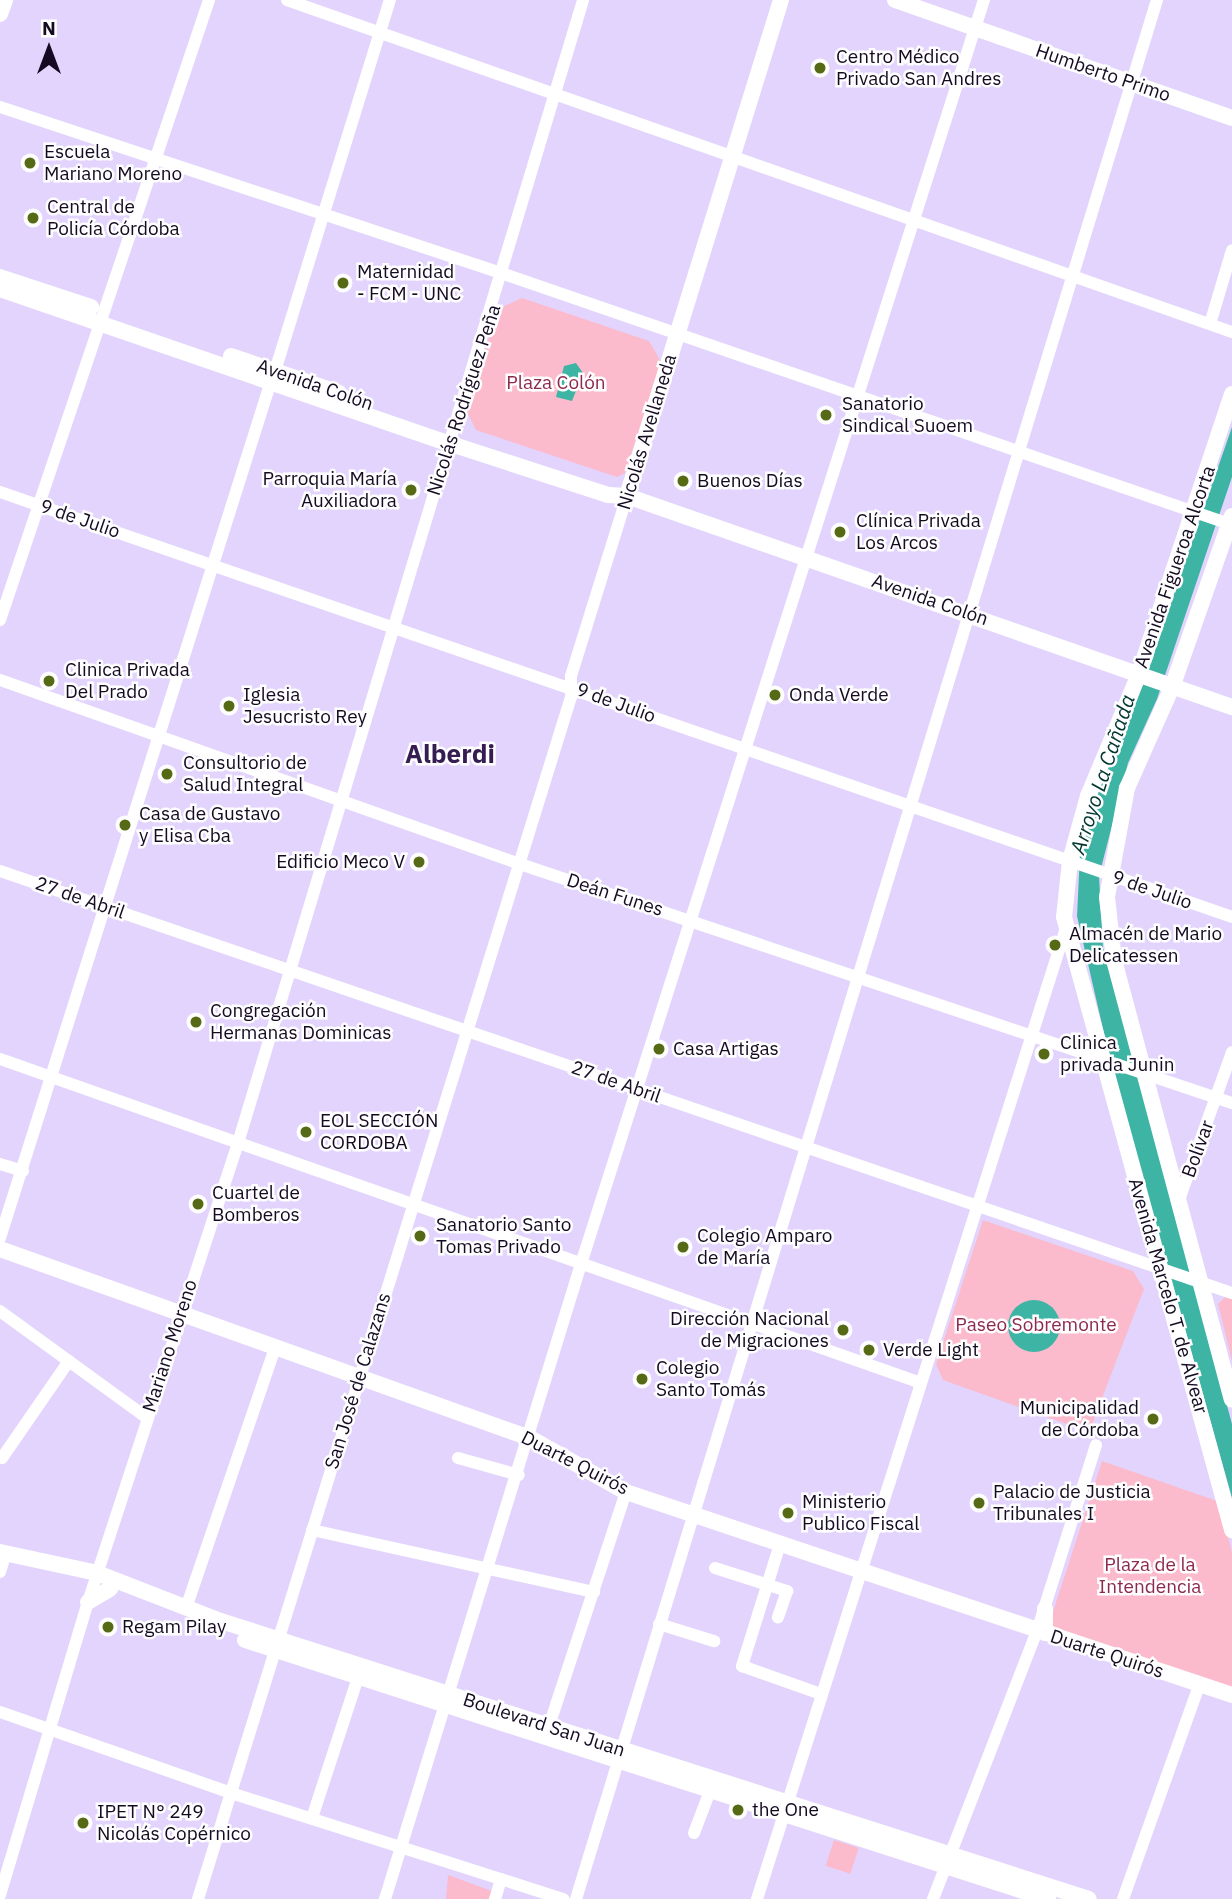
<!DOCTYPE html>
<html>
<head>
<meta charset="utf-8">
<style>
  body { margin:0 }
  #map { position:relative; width:1232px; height:1899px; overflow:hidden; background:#e3d4fd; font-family:"IBM Plex Sans",sans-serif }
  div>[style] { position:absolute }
  .green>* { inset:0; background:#fbbbcc; transform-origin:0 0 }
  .water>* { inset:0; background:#3eb5a4 }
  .round { border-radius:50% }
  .minor>* { height:12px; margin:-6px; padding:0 6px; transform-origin:6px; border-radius:6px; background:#fff }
  .major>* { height:16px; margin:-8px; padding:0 8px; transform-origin:8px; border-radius:8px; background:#fff }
  .dots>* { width:19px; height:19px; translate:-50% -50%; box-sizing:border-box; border:4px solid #fefefe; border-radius:50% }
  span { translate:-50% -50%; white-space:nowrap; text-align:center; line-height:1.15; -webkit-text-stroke:5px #fefefe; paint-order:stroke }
  .poi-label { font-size:19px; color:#140a21 }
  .left { translate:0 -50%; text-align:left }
  .right { translate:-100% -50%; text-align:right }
  .street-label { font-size:19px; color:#140a21 }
  .park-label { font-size:19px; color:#8d294e }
  .water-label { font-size:21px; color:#00362f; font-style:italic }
  .district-label { font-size:26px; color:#351d52; font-weight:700 }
  .north { position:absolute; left:14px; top:14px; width:70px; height:70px; -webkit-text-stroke:5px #fefefe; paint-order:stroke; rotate:0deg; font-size:19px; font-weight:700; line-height:28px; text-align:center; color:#140a21 }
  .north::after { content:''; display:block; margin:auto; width:24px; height:32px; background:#140a21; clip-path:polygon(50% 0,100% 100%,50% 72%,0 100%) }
</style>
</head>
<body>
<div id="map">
  <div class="green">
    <i style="clip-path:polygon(522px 298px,649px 341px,661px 362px,625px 473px,617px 477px,476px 430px,466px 410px,498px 309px)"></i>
    <i style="clip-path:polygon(983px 1220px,1133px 1271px,1144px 1289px,1089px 1432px,943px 1380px,936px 1364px)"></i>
    <i style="clip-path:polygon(1225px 1297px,1232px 1299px,1232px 1361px,1218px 1304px)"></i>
    <i style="clip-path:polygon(1102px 1461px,1220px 1502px,1232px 1553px,1232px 1688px,1048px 1627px)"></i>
    <i style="left:834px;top:1840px;width:26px;height:27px;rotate:18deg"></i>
    <i style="clip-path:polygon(448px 1875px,492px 1891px,489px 1899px,446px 1899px)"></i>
  </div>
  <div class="water">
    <i style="clip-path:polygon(576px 363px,583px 373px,572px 401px,556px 397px,564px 366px)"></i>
    <i style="clip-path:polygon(1232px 427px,1232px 477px,1157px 699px,1128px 763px,1099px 876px,1103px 948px,1232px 1424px,1232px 1498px,1112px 1068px,1077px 916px,1080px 854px,1109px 758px,1139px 695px)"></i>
    <i class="round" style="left:1008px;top:1300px;width:52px;height:52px"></i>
  </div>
  <div class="minor">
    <i style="left:287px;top:0;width:1002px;rotate:19.36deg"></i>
    <i style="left:0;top:107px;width:531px;rotate:18.33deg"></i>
    <i style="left:504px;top:274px;width:770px;rotate:19.02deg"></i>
    <i style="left:1210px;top:324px;width:77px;rotate:-73.4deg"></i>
    <i style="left:275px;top:371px;width:388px;rotate:-72.8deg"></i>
    <i style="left:0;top:492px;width:1303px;rotate:19.03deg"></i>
    <i style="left:0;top:620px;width:654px;rotate:-71.37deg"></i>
    <i style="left:0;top:680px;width:548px;rotate:19.49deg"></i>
    <i style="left:517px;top:863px;width:754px;rotate:18.56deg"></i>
    <i style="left:0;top:871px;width:1302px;rotate:18.91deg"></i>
    <i style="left:0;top:1059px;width:976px;rotate:19.38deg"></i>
    <i style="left:0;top:1164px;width:24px;rotate:17deg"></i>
    <i style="left:1179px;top:1200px;width:157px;rotate:-70.3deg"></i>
    <i style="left:0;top:1238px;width:899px;rotate:-72.45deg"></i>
    <i style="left:0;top:1311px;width:180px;rotate:36deg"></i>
    <i style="left:2px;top:1458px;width:118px;rotate:-55.4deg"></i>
    <i style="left:458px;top:1458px;width:63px;rotate:15.6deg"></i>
    <i style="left:312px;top:1530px;width:289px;rotate:12.4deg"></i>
    <i style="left:780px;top:1544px;width:128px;rotate:107.3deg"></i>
    <i style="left:742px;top:1666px;width:84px;rotate:19.5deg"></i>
    <i style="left:715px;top:1568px;width:76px;rotate:17.7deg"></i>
    <i style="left:787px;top:1591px;width:28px;rotate:109deg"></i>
    <i style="left:0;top:1572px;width:10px;rotate:-73deg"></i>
    <i style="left:186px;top:1608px;width:275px;rotate:-71.1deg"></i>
    <i style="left:659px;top:1624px;width:58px;rotate:17.2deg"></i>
    <i style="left:0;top:1712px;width:245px;rotate:19.3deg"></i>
    <i style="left:231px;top:1793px;width:349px;rotate:17.7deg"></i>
    <i style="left:549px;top:1726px;width:246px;rotate:-71.8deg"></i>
    <i style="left:312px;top:1818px;width:148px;rotate:-71.9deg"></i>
    <i style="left:694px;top:1833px;width:45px;rotate:-69.1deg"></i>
    <i style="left:0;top:1895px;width:306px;rotate:-73.3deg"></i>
    <i style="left:88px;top:1602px;width:483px;rotate:-71.9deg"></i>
    <i style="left:238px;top:1143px;width:1194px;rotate:-73.2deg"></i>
    <i style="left:198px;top:1899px;width:1259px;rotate:-72.76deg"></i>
    <i style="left:571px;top:697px;width:21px;rotate:-90deg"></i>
    <i style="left:571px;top:676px;width:189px;rotate:-72.7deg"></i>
    <i style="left:385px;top:1899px;width:665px;rotate:-72.85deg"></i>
    <i style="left:581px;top:1264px;width:1327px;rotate:-72.32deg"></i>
    <i style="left:495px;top:1899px;width:21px;rotate:-73deg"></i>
    <i style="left:576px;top:1899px;width:1986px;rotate:-72.99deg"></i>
    <i style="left:757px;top:1899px;width:1016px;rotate:-72.35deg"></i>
    <i style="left:933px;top:1899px;width:287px;rotate:-68.8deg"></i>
    <i style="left:1037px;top:1631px;width:195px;rotate:-72.4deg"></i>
    <i style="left:1123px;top:1899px;width:227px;rotate:-70.4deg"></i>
  </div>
  <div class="major">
    <i style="left:895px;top:0;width:357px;rotate:19.3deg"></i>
    <i style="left:0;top:14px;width:15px;rotate:-70deg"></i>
    <i style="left:0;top:277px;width:96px;rotate:18.2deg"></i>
    <i style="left:0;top:289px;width:474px;rotate:19deg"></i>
    <i style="left:448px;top:443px;width:168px;rotate:18deg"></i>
    <i style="left:608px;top:495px;width:19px;rotate:3deg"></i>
    <i style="left:627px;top:496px;width:641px;rotate:19.23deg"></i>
    <i style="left:231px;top:356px;width:114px;rotate:18.9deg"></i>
    <i style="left:1232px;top:394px;width:295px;rotate:108.4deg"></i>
    <i style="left:1139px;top:674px;width:132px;rotate:112.7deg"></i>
    <i style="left:1088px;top:796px;width:67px;rotate:105.5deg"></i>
    <i style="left:1070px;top:861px;width:56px;rotate:96.1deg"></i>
    <i style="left:1064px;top:917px;width:636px;rotate:74.67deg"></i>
    <i style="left:627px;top:496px;width:519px;rotate:-72.75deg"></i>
    <i style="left:1232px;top:516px;width:181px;rotate:109.3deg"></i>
    <i style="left:1172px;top:687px;width:111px;rotate:114deg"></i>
    <i style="left:1127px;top:788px;width:111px;rotate:100.4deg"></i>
    <i style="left:1107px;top:897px;width:63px;rotate:83.7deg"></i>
    <i style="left:1114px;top:960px;width:455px;rotate:75deg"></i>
    <i style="left:0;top:1249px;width:563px;rotate:19.63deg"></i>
    <i style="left:530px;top:1438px;width:110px;rotate:29.4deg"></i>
    <i style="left:626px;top:1492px;width:639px;rotate:18.52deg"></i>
    <i style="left:0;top:1552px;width:99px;rotate:12.2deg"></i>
    <i style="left:97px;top:1573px;width:133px;rotate:21.2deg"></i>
    <i style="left:221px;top:1621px;width:911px;rotate:17.76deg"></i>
    <i style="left:88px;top:1602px;width:26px;rotate:-31deg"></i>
    <i style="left:1045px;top:1633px;width:24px;rotate:-90deg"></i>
    <i style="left:245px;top:1640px;width:844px;rotate:17.88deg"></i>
  </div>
  <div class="dots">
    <i style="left:820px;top:68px;background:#566915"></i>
    <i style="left:30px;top:163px;background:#566915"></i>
    <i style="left:33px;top:218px;background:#566915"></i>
    <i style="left:343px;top:283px;background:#566915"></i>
    <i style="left:826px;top:415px;background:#566915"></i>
    <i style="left:683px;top:481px;background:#566915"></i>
    <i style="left:411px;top:490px;background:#566915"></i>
    <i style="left:840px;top:532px;background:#566915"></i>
    <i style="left:49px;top:681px;background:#566915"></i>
    <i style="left:775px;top:695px;background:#566915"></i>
    <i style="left:229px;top:706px;background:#566915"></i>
    <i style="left:167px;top:774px;background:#566915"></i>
    <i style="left:125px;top:825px;background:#566915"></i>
    <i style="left:419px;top:862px;background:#566915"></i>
    <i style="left:1055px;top:945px;background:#566915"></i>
    <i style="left:196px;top:1022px;background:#566915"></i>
    <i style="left:659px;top:1049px;background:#566915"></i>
    <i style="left:1044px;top:1054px;background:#566915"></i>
    <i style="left:306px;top:1132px;background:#566915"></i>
    <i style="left:198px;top:1204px;background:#566915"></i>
    <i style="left:420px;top:1236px;background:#566915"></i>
    <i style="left:683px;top:1247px;background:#566915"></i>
    <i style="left:843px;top:1330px;background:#566915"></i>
    <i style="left:869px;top:1350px;background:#566915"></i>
    <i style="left:642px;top:1379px;background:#566915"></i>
    <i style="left:1153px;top:1419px;background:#566915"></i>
    <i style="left:979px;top:1503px;background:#566915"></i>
    <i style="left:788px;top:1513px;background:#566915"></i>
    <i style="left:108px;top:1627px;background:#566915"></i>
    <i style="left:738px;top:1810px;background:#566915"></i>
    <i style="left:83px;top:1823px;background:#566915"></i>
  </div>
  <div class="poi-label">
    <span class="left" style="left:836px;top:68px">Centro Médico<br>Privado San Andres</span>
    <span class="left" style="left:44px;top:163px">Escuela<br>Mariano Moreno</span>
    <span class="left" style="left:47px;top:218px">Central de<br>Policía Córdoba</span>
    <span class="left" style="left:357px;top:283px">Maternidad<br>- FCM - UNC</span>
    <span class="left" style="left:842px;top:415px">Sanatorio<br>Sindical Suoem</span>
    <span class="right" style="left:397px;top:490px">Parroquia María<br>Auxiliadora</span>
    <span class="left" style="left:697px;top:481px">Buenos Días</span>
    <span class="left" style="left:856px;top:532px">Clínica Privada<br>Los Arcos</span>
    <span class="left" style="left:65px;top:681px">Clinica Privada<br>Del Prado</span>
    <span class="left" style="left:243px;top:706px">Iglesia<br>Jesucristo Rey</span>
    <span class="left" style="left:789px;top:695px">Onda Verde</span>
    <span class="left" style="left:183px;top:774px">Consultorio de<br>Salud Integral</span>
    <span class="left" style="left:139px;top:825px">Casa de Gustavo<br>y Elisa Cba</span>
    <span class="right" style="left:405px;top:862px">Edificio Meco V</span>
    <span class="left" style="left:1069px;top:945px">Almacén de Mario<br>Delicatessen</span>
    <span class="left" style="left:210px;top:1022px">Congregación<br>Hermanas Dominicas</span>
    <span class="left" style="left:1060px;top:1054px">Clinica<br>privada Junin</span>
    <span class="left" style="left:673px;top:1049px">Casa Artigas</span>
    <span class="left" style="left:320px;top:1132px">EOL SECCIÓN<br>CORDOBA</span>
    <span class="left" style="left:212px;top:1204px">Cuartel de<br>Bomberos</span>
    <span class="left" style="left:436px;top:1236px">Sanatorio Santo<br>Tomas Privado</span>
    <span class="left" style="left:697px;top:1247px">Colegio Amparo<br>de María</span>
    <span class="right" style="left:829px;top:1330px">Dirección Nacional<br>de Migraciones</span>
    <span class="left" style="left:883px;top:1350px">Verde Light</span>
    <span class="left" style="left:656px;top:1379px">Colegio<br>Santo Tomás</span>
    <span class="right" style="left:1139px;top:1419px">Municipalidad<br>de Córdoba</span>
    <span class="left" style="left:993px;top:1503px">Palacio de Justicia<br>Tribunales I</span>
    <span class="left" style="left:802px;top:1513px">Ministerio<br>Publico Fiscal</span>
    <span class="left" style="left:122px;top:1627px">Regam Pilay</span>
    <span class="left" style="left:752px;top:1810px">the One</span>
    <span class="left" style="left:97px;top:1823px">IPET N° 249<br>Nicolás Copérnico</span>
  </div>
  <div class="street-label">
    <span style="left:1103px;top:73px;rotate:19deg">Humberto Primo</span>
    <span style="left:315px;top:385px;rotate:19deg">Avenida Colón</span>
    <span style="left:464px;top:400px;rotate:-72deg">Nicolás Rodríguez Peña</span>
    <span style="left:647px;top:432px;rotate:-73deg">Nicolás Avellaneda</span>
    <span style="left:80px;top:519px;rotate:19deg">9 de Julio</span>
    <span style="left:1175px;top:567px;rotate:-71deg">Avenida Figueroa Alcorta</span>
    <span style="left:930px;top:600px;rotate:19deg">Avenida Colón</span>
    <span style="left:616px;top:703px;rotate:20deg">9 de Julio</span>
    <span style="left:1152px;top:890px;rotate:19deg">9 de Julio</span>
    <span style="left:615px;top:895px;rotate:18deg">Deán Funes</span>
    <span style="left:80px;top:898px;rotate:19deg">27 de Abril</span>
    <span style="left:616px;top:1082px;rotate:19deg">27 de Abril</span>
    <span style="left:1198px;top:1149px;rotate:-70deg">Bolívar</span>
    <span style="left:1168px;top:1296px;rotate:74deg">Avenida Marcelo T. de Alvear</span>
    <span style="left:170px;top:1346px;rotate:-72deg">Mariano Moreno</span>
    <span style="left:358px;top:1381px;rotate:-73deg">San José de Calazans</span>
    <span style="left:575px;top:1463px;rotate:27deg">Duarte Quirós</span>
    <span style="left:1107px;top:1654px;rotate:18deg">Duarte Quirós</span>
    <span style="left:544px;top:1725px;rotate:18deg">Boulevard San Juan</span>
  </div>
  <div class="park-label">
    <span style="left:556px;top:383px">Plaza Colón</span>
    <span style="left:1036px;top:1325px">Paseo Sobremonte</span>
    <span style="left:1150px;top:1576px">Plaza de la<br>Intendencia</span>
  </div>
  <div class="water-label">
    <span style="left:1102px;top:774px;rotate:-72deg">Arroyo La Cañada</span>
  </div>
  <div class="district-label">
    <span style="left:450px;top:754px">Alberdi</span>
  </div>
  <div class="north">N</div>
</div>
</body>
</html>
